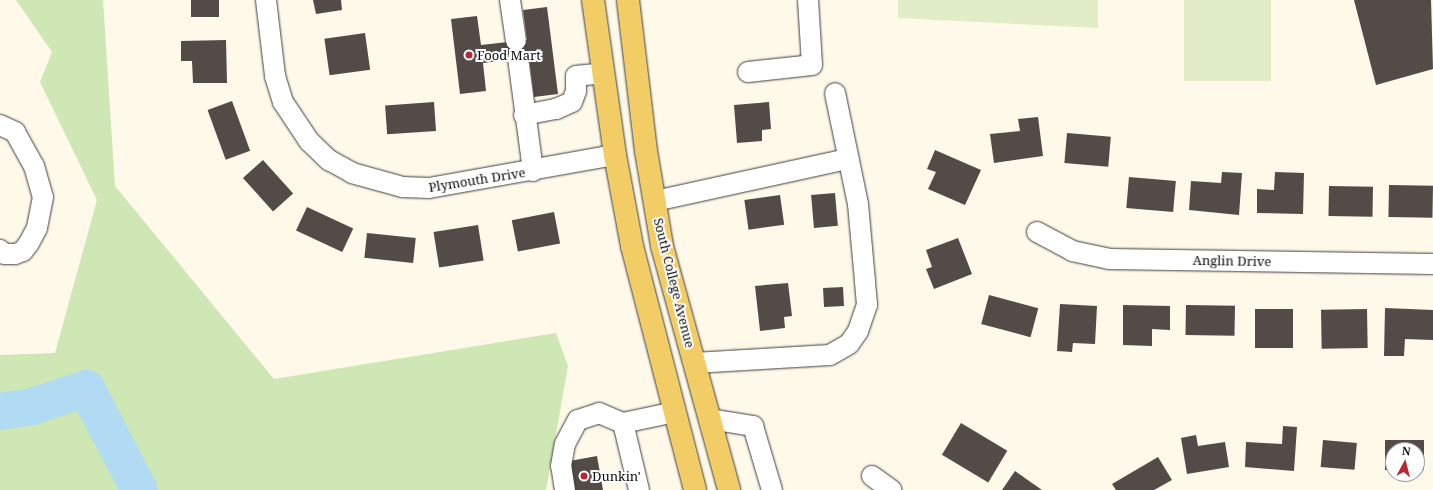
<!DOCTYPE html>
<html>
<head>
<meta charset="utf-8">
<style>
  body { margin:0 }
  #map { position:relative; width:1433px; height:490px; overflow:hidden; background:#fef9e9; font-family:"Noto Serif",serif }
  div>[style] { position:absolute }
  .green>* { inset:0; background:#cfe6b5 }
  .pitch>* { inset:0; background:#e1edc6; transform-origin:0 0 }
  .river>* { height:37px; margin:-18.5px; padding:0 18.5px; transform-origin:18.5px; border-radius:18.5px; background:#b0dbf3 }
  .building>* { inset:0; background:#524b47; transform-origin:0 0 }
  .roads { filter:drop-shadow(0 0 1px #3d3d3d) drop-shadow(0 0 1px #3d3d3d) }
  .minor>* { height:20px; margin:-10px; padding:0 10px; transform-origin:10px; border-radius:10px; background:#fff }
  .major>* { height:22px; margin:-11px; padding:0 11px; transform-origin:11px; border-radius:11px; background:#f2cc65 }
  .dots>* { width:11px; height:11px; translate:-50% -50%; box-sizing:border-box; border:2px solid #fff; border-radius:50% }
  span { translate:-50% -50%; white-space:nowrap; text-align:center; line-height:1.15; -webkit-text-stroke:4px #fff; paint-order:stroke }
  .poi-label { font-size:13px; color:#0a0a0a }
  .left { translate:0 -50%; text-align:left }
  .street-label { font-size:13px; color:#0a0a0a }
  .north { position:absolute; left:1385px; top:442px; width:40px; height:40px; box-sizing:border-box; background:#fff; border:1px solid #9d9d9d; border-radius:50%; rotate:7deg; font-size:11px; font-weight:700; line-height:16px; text-align:center; color:#0a0a0a }
  .north::after { content:''; display:block; margin:auto; width:14px; height:18px; background:#b32a34; clip-path:polygon(50% 0,100% 100%,50% 72%,0 100%) }
</style>
</head>
<body>
<div id="map">
  <div class="green">
    <i style="clip-path:polygon(16px 0,103px 0,115px 186px,274px 379px,556px 333px,568px 366px,546px 490px,0 490px,0 355px,55px 353px,97px 200px,40px 82px,52px 52px)"></i>
  </div>
  <div class="pitch">
    <i style="clip-path:polygon(898px 0,1098px 0,1098px 28px,898px 18px)"></i>
    <i style="left:1184px;top:0;width:87px;height:81px"></i>
  </div>
  <div class="river">
    <i style="left:0;top:411px;width:31px;rotate:-9deg"></i>
    <i style="left:31px;top:406px;width:58px;rotate:-18.1deg"></i>
    <i style="left:86px;top:388px;width:115px;rotate:62.5deg"></i>
  </div>
  <div class="building">
    <i style="left:191px;top:0;width:28px;height:17px"></i>
    <i style="clip-path:polygon(313px 0,341px 0,342px 10px,316px 14px)"></i>
    <i style="clip-path:polygon(1354px 0,1431px 0,1433px 69px,1376px 85px)"></i>
    <i style="clip-path:polygon(547px 7px,558px 94px,534px 97px,529px 57px,483px 63px,486px 91px,460px 94px,451px 19px,477px 16px,481px 45px,516px 41px,527px 40px,523px 10px)"></i>
    <i style="left:365px;top:33px;width:37px;height:41px;rotate:82deg"></i>
    <i style="clip-path:polygon(226px 40px,227px 83px,193px 83px,192px 61px,181px 61px,181px 41px)"></i>
    <i style="left:232px;top:101px;width:53px;height:26px;rotate:70deg"></i>
    <i style="left:434px;top:102px;width:29px;height:49px;rotate:86deg"></i>
    <i style="clip-path:polygon(769px 102px,771px 129px,762px 130px,762px 141px,737px 143px,734px 105px)"></i>
    <i style="clip-path:polygon(1038px 117px,1043px 156px,994px 163px,990px 134px,1020px 131px,1018px 119px)"></i>
    <i style="left:1067px;top:133px;width:44px;height:30px;rotate:5deg"></i>
    <i style="clip-path:polygon(935px 150px,981px 170px,965px 205px,928px 189px,936px 172px,927px 169px)"></i>
    <i style="left:263px;top:160px;width:45px;height:27px;rotate:48deg"></i>
    <i style="clip-path:polygon(1222px 172px,1242px 173px,1239px 215px,1189px 210px,1191px 181px,1221px 183px)"></i>
    <i style="clip-path:polygon(1275px 172px,1304px 173px,1303px 214px,1257px 213px,1257px 189px,1274px 190px)"></i>
    <i style="left:1129px;top:177px;width:47px;height:31px;rotate:5deg"></i>
    <i style="left:1389px;top:185px;width:44px;height:32px;rotate:1deg"></i>
    <i style="left:1329px;top:186px;width:44px;height:30px;rotate:1deg"></i>
    <i style="left:835px;top:193px;width:33px;height:24px;rotate:85deg"></i>
    <i style="left:780px;top:195px;width:30px;height:36px;rotate:82deg"></i>
    <i style="left:307px;top:207px;width:51px;height:26px;rotate:25deg"></i>
    <i style="left:554px;top:212px;width:32px;height:43px;rotate:79deg"></i>
    <i style="left:478px;top:225px;width:36px;height:45px;rotate:81deg"></i>
    <i style="left:367px;top:233px;width:49px;height:25px;rotate:6deg"></i>
    <i style="clip-path:polygon(958px 238px,972px 274px,934px 289px,926px 269px,932px 267px,926px 250px)"></i>
    <i style="clip-path:polygon(788px 283px,792px 316px,784px 317px,785px 328px,760px 331px,755px 286px)"></i>
    <i style="left:843px;top:287px;width:19px;height:20px;rotate:87deg"></i>
    <i style="left:989px;top:295px;width:51px;height:30px;rotate:15deg"></i>
    <i style="clip-path:polygon(1060px 304px,1097px 306px,1095px 344px,1073px 343px,1072px 352px,1057px 351px)"></i>
    <i style="clip-path:polygon(1123px 305px,1170px 306px,1170px 330px,1152px 329px,1152px 346px,1123px 345px)"></i>
    <i style="left:1186px;top:305px;width:49px;height:30px;rotate:1deg"></i>
    <i style="clip-path:polygon(1385px 308px,1433px 310px,1433px 340px,1405px 339px,1404px 356px,1384px 356px)"></i>
    <i style="left:1255px;top:309px;width:38px;height:39px"></i>
    <i style="left:1367px;top:309px;width:39px;height:46px;rotate:89deg"></i>
    <i style="left:961px;top:423px;width:54px;height:37px;rotate:31deg"></i>
    <i style="clip-path:polygon(1283px 426px,1297px 427px,1294px 471px,1245px 467px,1246px 442px,1282px 444px)"></i>
    <i style="clip-path:polygon(1196px 435px,1198px 446px,1225px 442px,1229px 467px,1187px 474px,1181px 438px)"></i>
    <i style="left:1323px;top:440px;width:34px;height:27px;rotate:5deg"></i>
    <i style="clip-path:polygon(1385px 440px,1424px 440px,1424px 470px,1417px 470px,1417px 450px,1393px 450px,1393px 470px,1385px 470px)"></i>
    <i style="clip-path:polygon(597px 456px,603px 490px,569px 490px,564px 462px)"></i>
    <i style="clip-path:polygon(1158px 457px,1172px 480px,1154px 490px,1116px 490px,1112px 484px)"></i>
    <i style="clip-path:polygon(1015px 471px,1042px 490px,1002px 490px)"></i>
  </div>
  <div class="roads">
    <div class="minor">
      <i style="left:266px;top:0;width:77px;rotate:83.2deg"></i>
      <i style="left:275px;top:76px;width:27px;rotate:73deg"></i>
      <i style="left:283px;top:102px;width:47px;rotate:56.3deg"></i>
      <i style="left:309px;top:141px;width:28px;rotate:44deg"></i>
      <i style="left:329px;top:160px;width:26px;rotate:29deg"></i>
      <i style="left:352px;top:173px;width:52px;rotate:15.6deg"></i>
      <i style="left:402px;top:187px;width:27px;rotate:2deg"></i>
      <i style="left:429px;top:188px;width:189px;rotate:-10.1deg"></i>
      <i style="left:510px;top:0;width:41px;rotate:81.7deg"></i>
      <i style="left:518px;top:58px;width:114px;rotate:82.4deg"></i>
      <i style="left:748px;top:72px;width:64px;rotate:-6.2deg"></i>
      <i style="left:812px;top:65px;width:65px;rotate:-93.5deg"></i>
      <i style="left:524px;top:115px;width:33px;rotate:-11deg"></i>
      <i style="left:556px;top:109px;width:17px;rotate:-24deg"></i>
      <i style="left:572px;top:102px;width:12px;rotate:-70deg"></i>
      <i style="left:576px;top:91px;width:15px;rotate:-90deg"></i>
      <i style="left:576px;top:76px;width:28px;rotate:-6deg"></i>
      <i style="left:0;top:125px;width:17px;rotate:25deg"></i>
      <i style="left:15px;top:132px;width:39px;rotate:61deg"></i>
      <i style="left:34px;top:166px;width:32px;rotate:74deg"></i>
      <i style="left:43px;top:197px;width:32px;rotate:101deg"></i>
      <i style="left:37px;top:228px;width:17px;rotate:118deg"></i>
      <i style="left:29px;top:243px;width:10px;rotate:127deg"></i>
      <i style="left:23px;top:251px;width:9px;rotate:159deg"></i>
      <i style="left:15px;top:254px;width:11px;rotate:180deg"></i>
      <i style="left:4px;top:254px;width:6px;rotate:-135deg"></i>
      <i style="left:655px;top:201px;width:198px;rotate:-12.3deg"></i>
      <i style="left:1037px;top:232px;width:40px;rotate:28deg"></i>
      <i style="left:1072px;top:251px;width:38px;rotate:12deg"></i>
      <i style="left:1109px;top:259px;width:324px;rotate:0.9deg"></i>
      <i style="left:694px;top:363px;width:136px;rotate:-3.4deg"></i>
      <i style="left:830px;top:355px;width:22px;rotate:-30deg"></i>
      <i style="left:849px;top:344px;width:16px;rotate:-55deg"></i>
      <i style="left:858px;top:331px;width:28px;rotate:-71deg"></i>
      <i style="left:867px;top:305px;width:24px;rotate:-95deg"></i>
      <i style="left:865px;top:281px;width:77px;rotate:-95.2deg"></i>
      <i style="left:858px;top:204px;width:113px;rotate:-101.7deg"></i>
      <i style="left:710px;top:419px;width:44px;rotate:9.2deg"></i>
      <i style="left:753px;top:426px;width:67px;rotate:73.5deg"></i>
      <i style="left:872px;top:476px;width:24px;rotate:36deg"></i>
      <i style="left:565px;top:490px;width:24px;rotate:-99deg"></i>
      <i style="left:561px;top:466px;width:22px;rotate:-80deg"></i>
      <i style="left:565px;top:444px;width:27px;rotate:-62deg"></i>
      <i style="left:578px;top:420px;width:22px;rotate:-18deg"></i>
      <i style="left:599px;top:413px;width:26px;rotate:23deg"></i>
      <i style="left:639px;top:490px;width:69px;rotate:-103.4deg"></i>
      <i style="left:623px;top:423px;width:53px;rotate:-11.9deg"></i>
    </div>
    <div class="major">
      <i style="left:593px;top:0;width:157px;rotate:81.9deg"></i>
      <i style="left:615px;top:155px;width:93px;rotate:79.4deg"></i>
      <i style="left:632px;top:246px;width:252px;rotate:75.5deg"></i>
      <i style="left:628px;top:0;width:152px;rotate:83.2deg"></i>
      <i style="left:646px;top:151px;width:96px;rotate:80.4deg"></i>
      <i style="left:662px;top:246px;width:253px;rotate:74.6deg"></i>
    </div>
  </div>
  <div class="dots">
    <i style="left:469px;top:55px;background:#b32a34"></i>
    <i style="left:584px;top:476px;background:#b32a34"></i>
  </div>
  <div class="poi-label">
    <span class="left" style="left:477px;top:55px">Food Mart</span>
    <span class="left" style="left:592px;top:476px">Dunkin'</span>
  </div>
  <div class="street-label">
    <span style="left:477px;top:180px;rotate:-9deg">Plymouth Drive</span>
    <span style="left:1232px;top:261px;rotate:1deg">Anglin Drive</span>
    <span style="left:674px;top:283px;rotate:76deg">South College Avenue</span>
  </div>
  <div class="north">N</div>
</div>
</body>
</html>
